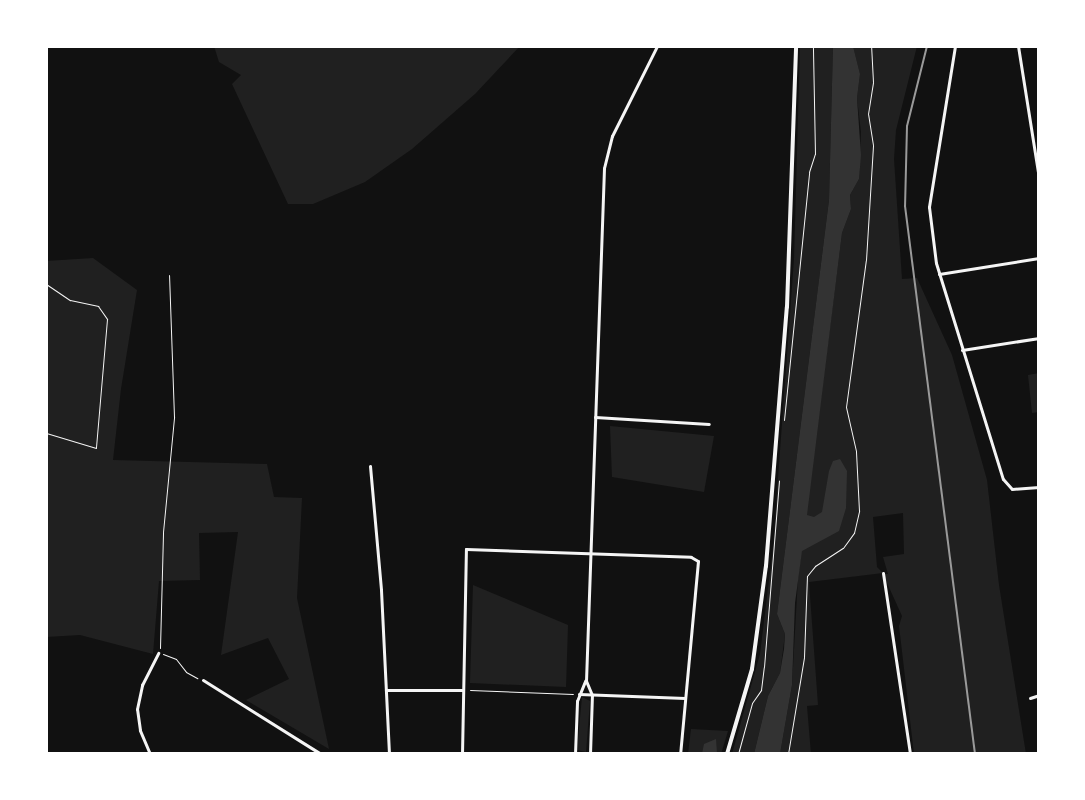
<!DOCTYPE html>
<html>
<head>
<meta charset="utf-8">
<style>
  body { margin:0 }
  #map { position:relative; width:1085px; height:800px; overflow:hidden; background:#111; font-family:"PT Serif",serif }
  div>[style] { position:absolute }
  .green>* { inset:0; background:#202020 }
  .water>* { inset:0; background:#333 }
  .path>* { height:1px; margin:-0.5px; padding:0 0.5px; transform-origin:0.5px; border-radius:0.5px; background:#f5f5f5 }
  .minor>* { height:3px; margin:-1.5px; padding:0 1.5px; transform-origin:1.5px; border-radius:1.5px; background:#f5f5f5 }
  .tertiary>* { height:4px; margin:-2px; padding:0 2px; transform-origin:2px; border-radius:2px; background:#f5f5f5 }
  .rail>* { height:2px; margin:-1px; padding:0 1px; transform-origin:1px; border-radius:1px; background:#9a9a9a }
  span { translate:-50% -50%; white-space:nowrap; text-align:center; line-height:1.15; -webkit-text-stroke:5px #fff; paint-order:stroke }
  .frame { position:absolute; inset:0; border:48px solid #fff; pointer-events:none }
</style>
</head>
<body>
<div id="map">
  <div class="green">
    <i style="clip-path:polygon(214px 46px,520px 46px,475px 94px,412px 149px,365px 182px,313px 204px,288px 204px,232px 84px,241px 75px,219px 62px)"></i>
    <i style="clip-path:polygon(800px 46px,833px 46px,829px 200px,777px 614px,785px 634px,780px 673px,768px 696px,754px 754px,732px 754px,760px 654px,773px 547px,794px 259px)"></i>
    <i style="clip-path:polygon(853px 46px,917px 46px,896px 130px,894px 159px,902px 279px,917px 278px,952px 355px,987px 480px,999px 585px,1026px 754px,914px 754px,899px 626px,902px 616px,883px 574px,888px 574px,883px 557px,904px 554px,903px 513px,873px 517px,877px 567px,883px 573px,809px 582px,818px 705px,807px 706px,811px 754px,780px 754px,792px 685px,798px 578px,842px 233px,851px 209px,850px 195px,859px 179px,861px 132px,857px 98px,860px 74px)"></i>
    <i style="clip-path:polygon(93px 258px,137px 290px,121px 389px,113px 460px,267px 464px,274px 497px,302px 498px,297px 598px,329px 749px,246px 700px,289px 679px,268px 638px,221px 655px,238px 532px,199px 533px,200px 580px,159px 581px,153px 654px,80px 635px,46px 637px,46px 261px)"></i>
    <i style="clip-path:polygon(1039px 373px,1039px 412px,1032px 413px,1028px 375px)"></i>
    <i style="clip-path:polygon(610px 426px,714px 436px,704px 492px,612px 477px)"></i>
    <i style="clip-path:polygon(473px 585px,568px 625px,566px 687px,470px 683px)"></i>
    <i style="clip-path:polygon(582px 697px,590px 701px,586px 752px,577px 750px)"></i>
    <i style="clip-path:polygon(691px 729px,728px 731px,721px 754px,688px 754px)"></i>
  </div>
  <div class="water">
    <i style="clip-path:polygon(833px 46px,853px 46px,860px 74px,857px 98px,861px 155px,859px 179px,850px 195px,851px 209px,842px 233px,807px 515px,814px 517px,822px 512px,829px 471px,833px 461px,840px 459px,847px 471px,846px 508px,839px 531px,802px 551px,795px 603px,792px 685px,780px 754px,754px 754px,768px 696px,780px 673px,784px 649px,785px 634px,777px 614px,829px 200px)"></i>
    <i style="clip-path:polygon(716px 739px,717px 754px,702px 754px,704px 744px)"></i>
  </div>
  <div class="path">
    <i style="left:46px;top:284px;width:29px;rotate:34deg"></i>
    <i style="left:70px;top:300px;width:29px;rotate:12deg"></i>
    <i style="left:98px;top:306px;width:16px;rotate:55deg"></i>
    <i style="left:107px;top:319px;width:129px;rotate:94.9deg"></i>
    <i style="left:96px;top:448px;width:52px;rotate:-163.3deg"></i>
    <i style="left:784px;top:420px;width:249px;rotate:-84.2deg"></i>
    <i style="left:809px;top:172px;width:19px;rotate:-72deg"></i>
    <i style="left:815px;top:154px;width:108px;rotate:-91.1deg"></i>
    <i style="left:160px;top:648px;width:116px;rotate:-88.5deg"></i>
    <i style="left:163px;top:532px;width:116px;rotate:-84.5deg"></i>
    <i style="left:174px;top:417px;width:142px;rotate:-92deg"></i>
    <i style="left:163px;top:654px;width:14px;rotate:21deg"></i>
    <i style="left:176px;top:659px;width:16px;rotate:52deg"></i>
    <i style="left:186px;top:672px;width:13px;rotate:29deg"></i>
    <i style="left:470px;top:690px;width:103px;rotate:2.2deg"></i>
    <i style="left:738px;top:754px;width:53px;rotate:-74.6deg"></i>
    <i style="left:752px;top:703px;width:16px;rotate:-55deg"></i>
    <i style="left:761px;top:690px;width:23px;rotate:-83deg"></i>
    <i style="left:764px;top:667px;width:187px;rotate:-85.4deg"></i>
    <i style="left:788px;top:754px;width:98px;rotate:-80.6deg"></i>
    <i style="left:804px;top:657px;width:81px;rotate:-87.9deg"></i>
    <i style="left:807px;top:576px;width:13px;rotate:-51deg"></i>
    <i style="left:815px;top:566px;width:33px;rotate:-33deg"></i>
    <i style="left:843px;top:548px;width:19px;rotate:-54deg"></i>
    <i style="left:854px;top:533px;width:23px;rotate:-77deg"></i>
    <i style="left:859px;top:511px;width:60px;rotate:-92.9deg"></i>
    <i style="left:856px;top:451px;width:45px;rotate:-102.8deg"></i>
    <i style="left:846px;top:407px;width:148px;rotate:-82.3deg"></i>
    <i style="left:866px;top:260px;width:115px;rotate:-86.5deg"></i>
    <i style="left:873px;top:145px;width:31px;rotate:-99deg"></i>
    <i style="left:868px;top:114px;width:32px;rotate:-81deg"></i>
    <i style="left:873px;top:82px;width:36px;rotate:-93deg"></i>
  </div>
  <div class="minor">
    <i style="left:955px;top:46px;width:163px;rotate:99.2deg"></i>
    <i style="left:929px;top:207px;width:56px;rotate:82.9deg"></i>
    <i style="left:936px;top:263px;width:226px;rotate:72.8deg"></i>
    <i style="left:1003px;top:479px;width:13px;rotate:48deg"></i>
    <i style="left:1012px;top:489px;width:27px;rotate:-4deg"></i>
    <i style="left:1018px;top:46px;width:134px;rotate:81deg"></i>
    <i style="left:939px;top:274px;width:101px;rotate:-9.1deg"></i>
    <i style="left:962px;top:350px;width:78px;rotate:-8.9deg"></i>
    <i style="left:595px;top:417px;width:114px;rotate:3.5deg"></i>
    <i style="left:370px;top:466px;width:124px;rotate:84.9deg"></i>
    <i style="left:381px;top:590px;width:164px;rotate:87.2deg"></i>
    <i style="left:883px;top:573px;width:183px;rotate:81.5deg"></i>
    <i style="left:203px;top:680px;width:139px;rotate:32.1deg"></i>
    <i style="left:386px;top:690px;width:76px"></i>
    <i style="left:579px;top:694px;width:106px;rotate:2.2deg"></i>
    <i style="left:1030px;top:698px;width:9px;rotate:-18deg"></i>
    <i style="left:462px;top:753px;width:27px;rotate:2deg"></i>
    <i style="left:150px;top:754px;width:26px;rotate:-113deg"></i>
    <i style="left:140px;top:730px;width:21px;rotate:-98deg"></i>
    <i style="left:137px;top:709px;width:25px;rotate:-78deg"></i>
    <i style="left:142px;top:685px;width:36px;rotate:-63deg"></i>
    <i style="left:462px;top:754px;width:205px;rotate:-88.9deg"></i>
    <i style="left:466px;top:549px;width:225px;rotate:2deg"></i>
    <i style="left:691px;top:557px;width:8px;rotate:30deg"></i>
    <i style="left:698px;top:561px;width:194px;rotate:95.3deg"></i>
    <i style="left:575px;top:754px;width:53px;rotate:-87.8deg"></i>
    <i style="left:577px;top:701px;width:22px;rotate:-68deg"></i>
    <i style="left:590px;top:754px;width:59px;rotate:-88.1deg"></i>
    <i style="left:592px;top:695px;width:15px;rotate:-113deg"></i>
    <i style="left:586px;top:681px;width:513px;rotate:-87.99deg"></i>
    <i style="left:604px;top:168px;width:33px;rotate:-76deg"></i>
    <i style="left:612px;top:136px;width:101px;rotate:-63.4deg"></i>
  </div>
  <div class="tertiary">
    <i style="left:727px;top:754px;width:89px;rotate:-73.6deg"></i>
    <i style="left:752px;top:669px;width:104px;rotate:-82.3deg"></i>
    <i style="left:766px;top:566px;width:260px;rotate:-85.4deg"></i>
    <i style="left:787px;top:307px;width:261px;rotate:-88deg"></i>
  </div>
  <div class="rail">
    <i style="left:927px;top:46px;width:82px;rotate:104deg"></i>
    <i style="left:907px;top:126px;width:80px;rotate:91.4deg"></i>
    <i style="left:905px;top:206px;width:552px;rotate:82.72deg"></i>
  </div>
  <div class="frame"></div>
</div>
</body>
</html>
